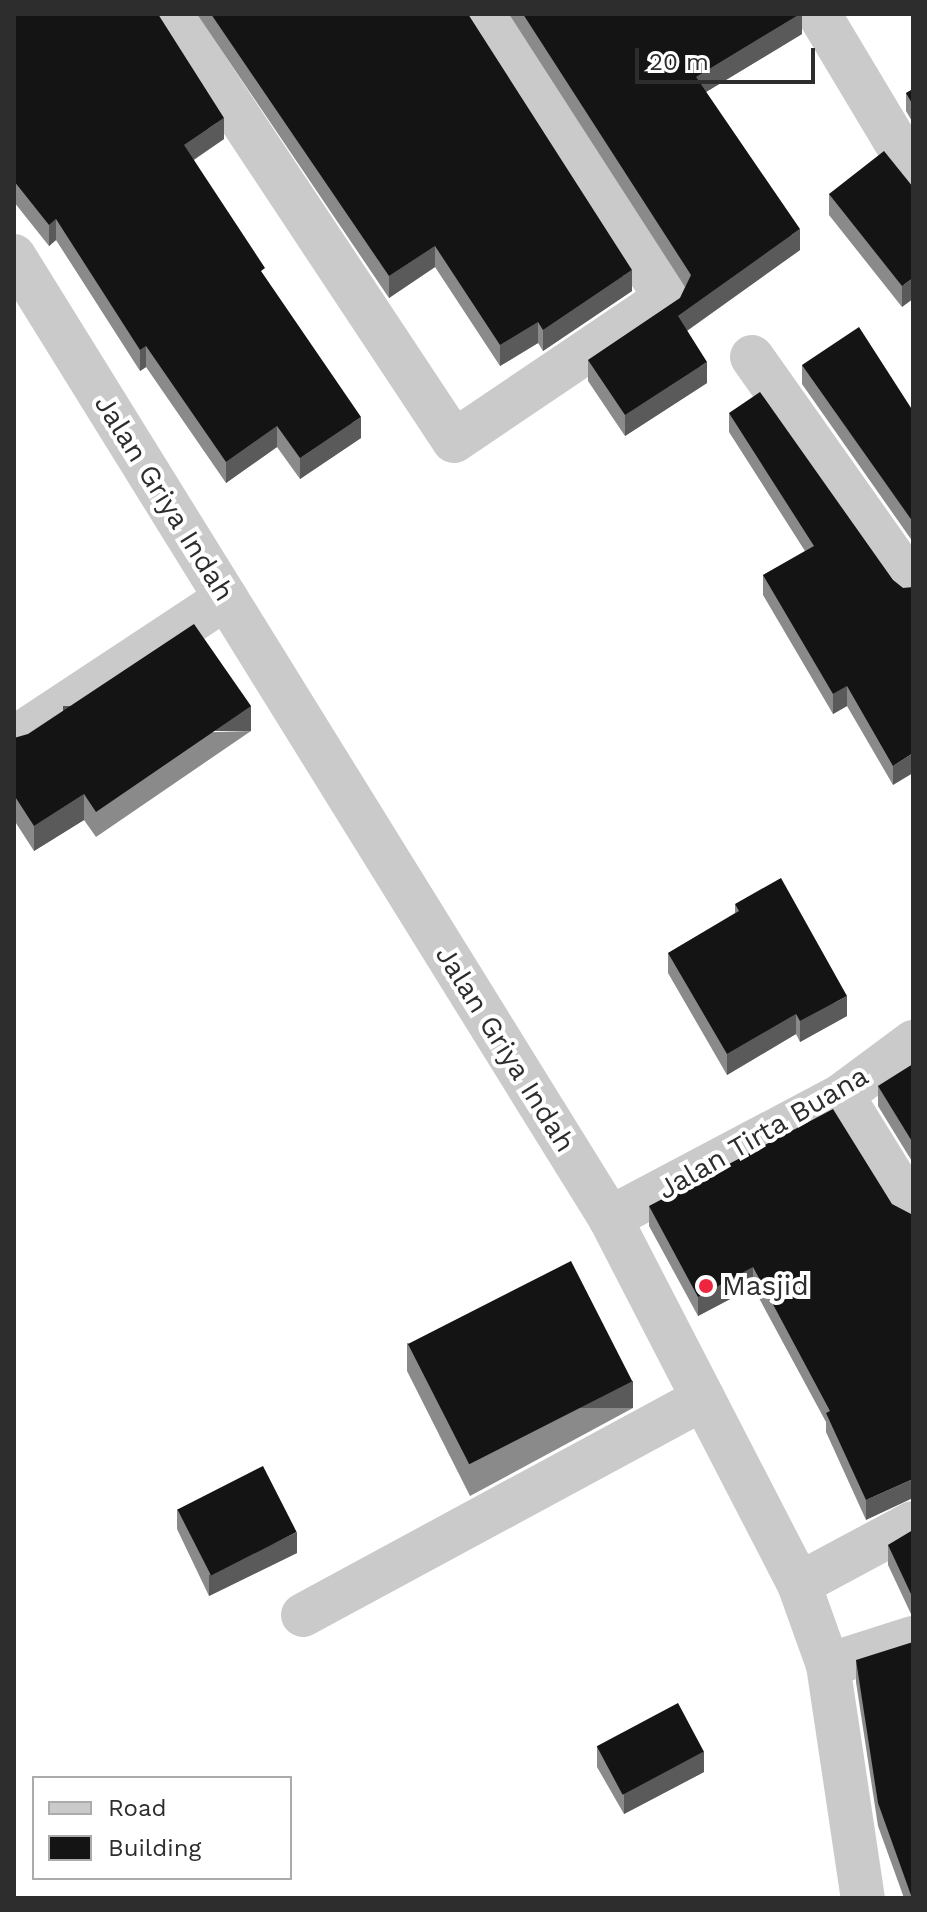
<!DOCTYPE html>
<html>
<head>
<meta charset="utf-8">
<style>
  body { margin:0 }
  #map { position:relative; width:927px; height:1912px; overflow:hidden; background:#fff; font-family:"Work Sans",sans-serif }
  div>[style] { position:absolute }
  .minor>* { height:44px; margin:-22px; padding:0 22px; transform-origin:22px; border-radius:22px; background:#cacaca }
  .wall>* { inset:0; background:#8a8a8a }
  .shaded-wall>* { inset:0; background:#5a5a5a; transform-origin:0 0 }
  .building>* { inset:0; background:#141414; transform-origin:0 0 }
  .dots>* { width:22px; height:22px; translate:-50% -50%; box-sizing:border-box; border:4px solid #fff; border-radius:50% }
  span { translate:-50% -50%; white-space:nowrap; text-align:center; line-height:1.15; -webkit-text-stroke:8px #fff; paint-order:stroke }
  .street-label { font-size:28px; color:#2d2d2d }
  .poi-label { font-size:28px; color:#2d2d2d }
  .left { translate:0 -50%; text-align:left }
  .frame { position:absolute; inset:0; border:16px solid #2d2d2d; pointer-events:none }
  .legend { position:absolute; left:32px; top:1776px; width:260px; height:104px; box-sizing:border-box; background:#fff; border:2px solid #ababab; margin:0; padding:10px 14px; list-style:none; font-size:24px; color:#2d2d2d }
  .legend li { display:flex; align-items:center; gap:16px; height:40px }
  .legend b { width:40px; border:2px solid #ababab }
  .scale { position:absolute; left:635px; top:48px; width:180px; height:36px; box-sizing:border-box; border:4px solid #2d2d2d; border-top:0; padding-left:10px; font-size:24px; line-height:28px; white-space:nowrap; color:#2d2d2d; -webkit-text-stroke:6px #fff; paint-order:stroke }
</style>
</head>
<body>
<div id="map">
  <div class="minor">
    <i style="left:171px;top:14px;width:512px;rotate:56.47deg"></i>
    <i style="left:454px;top:441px;width:256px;rotate:-34deg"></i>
    <i style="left:666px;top:298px;width:337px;rotate:-122.7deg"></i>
    <i style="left:819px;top:14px;width:183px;rotate:59.1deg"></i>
    <i style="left:14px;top:256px;width:1132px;rotate:58.22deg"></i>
    <i style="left:610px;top:1218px;width:412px;rotate:62.7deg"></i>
    <i style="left:799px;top:1584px;width:86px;rotate:70.3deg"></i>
    <i style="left:828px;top:1665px;width:236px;rotate:81.5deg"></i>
    <i style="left:752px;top:357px;width:279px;rotate:54.8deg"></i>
    <i style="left:14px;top:738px;width:254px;rotate:-33.4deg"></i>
    <i style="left:842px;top:1095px;width:135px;rotate:58.3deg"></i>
    <i style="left:610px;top:1218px;width:263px;rotate:-27.9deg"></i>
    <i style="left:842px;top:1095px;width:89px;rotate:-36.7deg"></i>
    <i style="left:799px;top:1584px;width:129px;rotate:-28.2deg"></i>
    <i style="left:303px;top:1615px;width:455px;rotate:-28.4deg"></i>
    <i style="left:828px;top:1665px;width:89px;rotate:-17.6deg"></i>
  </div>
  <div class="wall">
    <i style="clip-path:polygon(14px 14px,224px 139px,194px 160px,361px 438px,300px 479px,277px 447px,226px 483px,146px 367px,140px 371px,56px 240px,49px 246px,14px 202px)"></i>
    <i style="clip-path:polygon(197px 14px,468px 14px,632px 291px,543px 351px,538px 343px,500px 366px,435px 267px,389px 298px)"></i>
    <i style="clip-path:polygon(509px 14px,802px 14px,802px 34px,706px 92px,800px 250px,687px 331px,707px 383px,625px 436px,588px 381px,588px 360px,680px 298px,685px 287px)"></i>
    <i style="clip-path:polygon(913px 89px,913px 123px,906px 111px,906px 93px)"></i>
    <i style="clip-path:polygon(913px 187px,902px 307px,829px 215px,829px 194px)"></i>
    <i style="clip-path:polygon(802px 365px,913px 411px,913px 542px,802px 384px)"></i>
    <i style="clip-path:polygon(729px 413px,893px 580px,903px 588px,893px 785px,847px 706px,833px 714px,763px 595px,763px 575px,805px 551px,729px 432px)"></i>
    <i style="clip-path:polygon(251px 731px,96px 837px,84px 820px,34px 851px,14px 820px,14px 738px)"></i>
    <i style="clip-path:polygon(735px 904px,847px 1016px,800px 1042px,796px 1034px,727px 1075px,668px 973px,668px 953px,735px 913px)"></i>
    <i style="clip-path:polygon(913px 1064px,913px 1163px,878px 1106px,878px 1086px)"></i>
    <i style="clip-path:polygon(892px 1204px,866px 1520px,826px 1432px,826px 1422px,753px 1287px,698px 1316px,649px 1226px,649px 1206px)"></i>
    <i style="clip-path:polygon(407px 1343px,633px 1408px,470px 1496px,407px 1371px)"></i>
    <i style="clip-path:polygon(177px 1509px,297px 1553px,209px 1596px,177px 1529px)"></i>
    <i style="clip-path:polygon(913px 1530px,913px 1615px,911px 1614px,888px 1565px,888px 1545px)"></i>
    <i style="clip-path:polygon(856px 1660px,913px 1898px,904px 1898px,878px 1826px,856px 1682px)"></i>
    <i style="clip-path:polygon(597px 1746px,704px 1772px,624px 1814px,597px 1767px)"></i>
  </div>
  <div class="shaded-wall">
    <i style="clip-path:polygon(800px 14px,802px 14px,802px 34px,696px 98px,696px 77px)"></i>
    <i style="clip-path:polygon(224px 118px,224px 139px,184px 166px,184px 145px)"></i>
    <i style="clip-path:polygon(56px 219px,56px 240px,49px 246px,49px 225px)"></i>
    <i style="clip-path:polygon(800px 229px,800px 250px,678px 337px,678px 316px)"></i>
    <i style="clip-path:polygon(435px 246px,435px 267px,389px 298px,389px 276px)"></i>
    <i style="clip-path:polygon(632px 270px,632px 291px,543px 351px,543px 330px)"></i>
    <i style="clip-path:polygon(913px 278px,913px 299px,902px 307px,902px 286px)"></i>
    <i style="clip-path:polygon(538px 322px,538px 343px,500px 366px,500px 345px)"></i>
    <i style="clip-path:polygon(146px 346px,146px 367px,140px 371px,140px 350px)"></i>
    <i style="clip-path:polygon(707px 362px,707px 383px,625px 436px,625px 415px)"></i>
    <i style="clip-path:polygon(361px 417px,361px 438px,300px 479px,300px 458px)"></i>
    <i style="clip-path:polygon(277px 426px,277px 447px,226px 483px,226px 462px)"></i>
    <i style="clip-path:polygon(847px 686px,847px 706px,833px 714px,833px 694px)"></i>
    <i style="left:251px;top:706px;width:25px;height:188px;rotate:90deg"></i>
    <i style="clip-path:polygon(913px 753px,913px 773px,893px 785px,893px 766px)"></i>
    <i style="clip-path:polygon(84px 794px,84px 820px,34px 851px,34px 826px)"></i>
    <i style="clip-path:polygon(847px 996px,847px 1016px,800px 1042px,800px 1021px)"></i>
    <i style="clip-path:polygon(796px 1014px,796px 1034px,727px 1075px,727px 1054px)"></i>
    <i style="clip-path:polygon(753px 1267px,753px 1287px,698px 1316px,698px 1297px)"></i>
    <i style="left:633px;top:1381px;width:27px;height:185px;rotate:90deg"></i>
    <i style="clip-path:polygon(913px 1479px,913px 1498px,866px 1520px,866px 1500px)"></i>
    <i style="clip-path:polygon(297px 1532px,297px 1553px,209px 1596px,209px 1575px)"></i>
    <i style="clip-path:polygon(704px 1751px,704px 1772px,624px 1814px,624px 1793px)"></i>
  </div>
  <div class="building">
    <i style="clip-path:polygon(14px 14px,158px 14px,224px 118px,184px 145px,265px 268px,261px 271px,361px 417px,300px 458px,277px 426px,226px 462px,146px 346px,140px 350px,56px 219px,49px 225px,14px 181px)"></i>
    <i style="clip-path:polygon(211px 14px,468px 14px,632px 270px,543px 330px,538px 322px,500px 345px,435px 246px,389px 276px)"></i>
    <i style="clip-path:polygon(523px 14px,800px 14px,696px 77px,800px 229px,678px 316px,707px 362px,625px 415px,588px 360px,680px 298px,691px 275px)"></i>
    <i style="clip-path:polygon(913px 89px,913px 105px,906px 93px)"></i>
    <i style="clip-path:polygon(884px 151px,913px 187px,913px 278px,902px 286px,829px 194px)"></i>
    <i style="clip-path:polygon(859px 327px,913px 411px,913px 522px,802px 365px)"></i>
    <i style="clip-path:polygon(760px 392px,893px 580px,903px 588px,913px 587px,913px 753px,893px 766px,847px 686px,833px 694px,763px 575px,814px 546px,729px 413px)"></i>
    <i style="clip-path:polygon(194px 624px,251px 706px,96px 812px,84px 794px,34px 826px,14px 795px,14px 738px,28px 734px)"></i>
    <i style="clip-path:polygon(781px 878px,847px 996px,800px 1021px,796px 1014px,727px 1054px,668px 953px,739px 911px,735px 904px)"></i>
    <i style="clip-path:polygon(913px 1064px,913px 1143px,878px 1086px)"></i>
    <i style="clip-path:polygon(833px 1109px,892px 1204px,913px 1215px,913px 1479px,866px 1500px,826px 1413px,830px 1411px,753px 1267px,698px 1297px,649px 1206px)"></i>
    <i style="left:571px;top:1261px;width:135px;height:183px;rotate:63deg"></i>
    <i style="left:263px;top:1466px;width:74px;height:96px;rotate:63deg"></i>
    <i style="clip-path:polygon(913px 1530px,913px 1595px,911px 1594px,888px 1545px)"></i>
    <i style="clip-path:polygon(913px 1642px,913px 1898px,912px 1898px,878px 1803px,856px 1660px)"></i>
    <i style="left:678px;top:1703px;width:55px;height:92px;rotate:62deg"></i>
  </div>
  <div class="dots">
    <i style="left:706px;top:1286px;background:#ef243f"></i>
  </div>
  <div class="street-label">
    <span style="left:164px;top:498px;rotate:58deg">Jalan Griya Indah</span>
    <span style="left:505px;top:1049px;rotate:58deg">Jalan Griya Indah</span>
    <span style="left:763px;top:1133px;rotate:-30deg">Jalan Tirta Buana</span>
  </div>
  <div class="poi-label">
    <span class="left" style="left:722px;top:1286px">Masjid</span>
  </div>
  <div class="frame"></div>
  <ul class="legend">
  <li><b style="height:10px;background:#cacaca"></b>Road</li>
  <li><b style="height:22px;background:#141414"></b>Building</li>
  </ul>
  <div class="scale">20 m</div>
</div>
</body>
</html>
